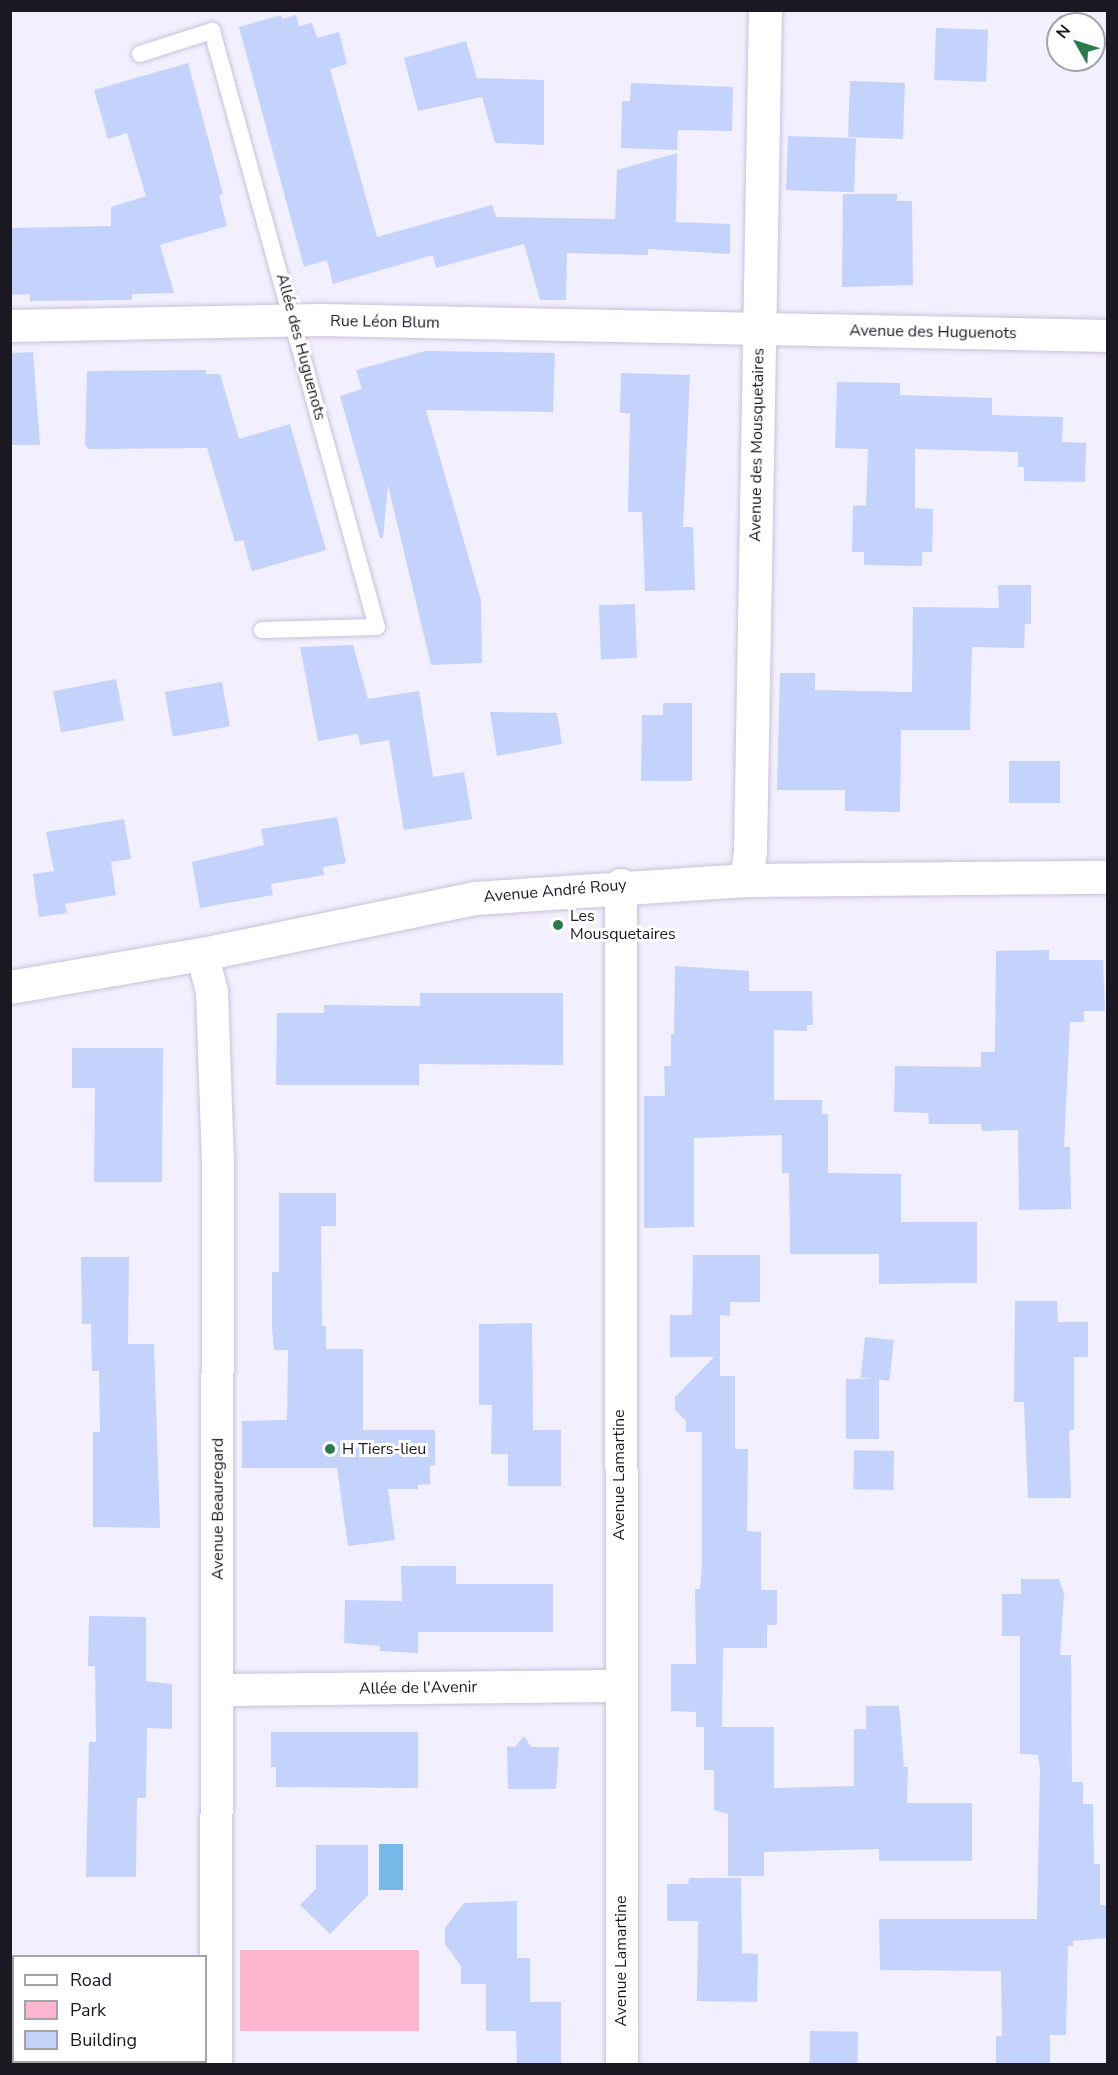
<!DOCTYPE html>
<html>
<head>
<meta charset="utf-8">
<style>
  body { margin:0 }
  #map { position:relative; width:1118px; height:2075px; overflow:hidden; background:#f2effe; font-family:"Nunito Sans",sans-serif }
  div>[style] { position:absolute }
  .green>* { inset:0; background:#fdb5d0; transform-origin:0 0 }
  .water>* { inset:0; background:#76b9e9; transform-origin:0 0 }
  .building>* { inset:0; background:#c4d3fb; transform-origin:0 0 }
  .roads { filter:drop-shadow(0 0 2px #c9c2da) drop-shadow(0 0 2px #c9c2da) }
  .lane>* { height:16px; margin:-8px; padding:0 8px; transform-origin:8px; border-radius:8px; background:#fff }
  .street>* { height:32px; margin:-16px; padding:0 16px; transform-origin:16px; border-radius:16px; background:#fff }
  .secondary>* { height:33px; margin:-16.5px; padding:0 16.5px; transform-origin:16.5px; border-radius:16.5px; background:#fff }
  .dots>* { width:16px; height:16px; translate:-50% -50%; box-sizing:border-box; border:3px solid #fff; border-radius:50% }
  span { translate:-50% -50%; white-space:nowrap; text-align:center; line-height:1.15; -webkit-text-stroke:6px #fff; paint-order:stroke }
  .street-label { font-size:16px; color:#1b1821 }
  .poi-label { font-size:16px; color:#1b1821 }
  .left { translate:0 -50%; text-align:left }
  .frame { position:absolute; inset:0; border:12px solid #1b1821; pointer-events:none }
  .legend { position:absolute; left:12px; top:1955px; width:195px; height:108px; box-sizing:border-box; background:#fff; border:2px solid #a4a3a6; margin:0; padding:8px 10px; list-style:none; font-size:18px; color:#1b1821 }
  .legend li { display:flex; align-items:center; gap:12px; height:30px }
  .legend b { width:30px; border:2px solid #a4a3a6 }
  .north { position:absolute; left:1046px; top:12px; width:60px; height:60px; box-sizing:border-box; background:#fff; border:2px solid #a4a3a6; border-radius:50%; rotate:309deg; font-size:16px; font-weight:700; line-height:24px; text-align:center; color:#1b1821 }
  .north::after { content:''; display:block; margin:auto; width:21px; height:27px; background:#297b4c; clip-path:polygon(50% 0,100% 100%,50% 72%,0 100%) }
</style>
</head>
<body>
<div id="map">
  <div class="green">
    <i style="left:419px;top:1950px;width:81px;height:179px;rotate:90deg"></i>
  </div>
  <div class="water">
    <i style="left:403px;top:1844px;width:46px;height:24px;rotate:90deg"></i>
  </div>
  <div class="building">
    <i style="clip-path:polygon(281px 15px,282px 19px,296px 15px,299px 26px,312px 23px,317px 38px,339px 32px,347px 64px,330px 69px,377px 237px,492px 205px,496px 217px,615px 219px,617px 170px,677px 153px,676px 222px,730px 224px,730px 254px,648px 249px,648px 255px,567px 253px,566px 300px,540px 300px,524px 244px,436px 268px,433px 255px,333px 284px,327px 260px,304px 267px,239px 27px)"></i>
    <i style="left:936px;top:28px;width:52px;height:52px;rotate:2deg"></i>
    <i style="clip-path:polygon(466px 41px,477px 78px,544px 80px,544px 145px,495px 143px,482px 97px,418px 111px,404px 58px)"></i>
    <i style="clip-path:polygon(188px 63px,223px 194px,219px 195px,227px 226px,160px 245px,174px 293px,132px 294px,132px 300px,30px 301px,30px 294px,10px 295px,10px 228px,111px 226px,111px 207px,146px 196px,127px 133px,108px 139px,94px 90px)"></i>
    <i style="left:850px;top:81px;width:55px;height:56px;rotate:2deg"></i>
    <i style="clip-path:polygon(631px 83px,733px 87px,732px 131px,678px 130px,677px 150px,621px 148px,622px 101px,630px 101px)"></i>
    <i style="left:788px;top:136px;width:68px;height:54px;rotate:2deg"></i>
    <i style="clip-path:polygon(843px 194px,897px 194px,897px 201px,912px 201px,913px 285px,842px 287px)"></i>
    <i style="clip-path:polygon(425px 351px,555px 353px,553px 412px,426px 410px,481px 600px,482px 663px,431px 665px,388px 485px,383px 538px,380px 538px,340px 396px,362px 389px,356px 370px)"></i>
    <i style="clip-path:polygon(33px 352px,40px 445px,10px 445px,10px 353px)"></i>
    <i style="clip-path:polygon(206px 370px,206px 374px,220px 374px,239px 439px,290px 424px,326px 550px,252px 571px,243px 540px,235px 542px,207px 448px,88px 449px,85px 444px,87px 371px)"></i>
    <i style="clip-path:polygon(621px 373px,690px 375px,683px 527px,693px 527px,695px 590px,645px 591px,642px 512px,628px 512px,630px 413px,620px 413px)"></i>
    <i style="clip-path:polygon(837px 382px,900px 383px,900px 395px,992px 398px,992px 415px,1063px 417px,1062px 442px,1086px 443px,1085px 482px,1024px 481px,1024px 467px,1018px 467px,1018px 452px,915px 449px,915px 508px,933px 509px,932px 552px,922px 552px,922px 566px,864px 565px,864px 552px,852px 552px,853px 506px,866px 505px,868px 449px,835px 448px)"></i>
    <i style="clip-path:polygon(998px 585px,1031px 585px,1031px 624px,1025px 624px,1024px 648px,972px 647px,970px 730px,901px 730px,900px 812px,845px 811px,845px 790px,777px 790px,780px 673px,815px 673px,815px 690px,912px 692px,913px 607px,999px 608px)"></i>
    <i style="left:635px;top:604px;width:54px;height:36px;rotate:88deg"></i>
    <i style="clip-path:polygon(353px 645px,368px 699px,419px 691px,433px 777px,464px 772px,472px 819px,404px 830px,389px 740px,360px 745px,358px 734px,318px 741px,300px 647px)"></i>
    <i style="left:116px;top:679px;width:42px;height:64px;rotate:79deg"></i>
    <i style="left:222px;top:682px;width:45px;height:58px;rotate:80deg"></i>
    <i style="clip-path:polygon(663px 703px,692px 703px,692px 781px,641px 781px,642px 715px,663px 715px)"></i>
    <i style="clip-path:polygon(490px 712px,557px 713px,562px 744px,497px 756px)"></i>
    <i style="left:1009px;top:761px;width:51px;height:42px"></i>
    <i style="clip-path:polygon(337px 817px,346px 863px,323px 867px,324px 875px,271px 884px,273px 895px,200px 908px,192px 862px,264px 845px,261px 829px)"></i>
    <i style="clip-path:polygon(124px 819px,131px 859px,111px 862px,116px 895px,65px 904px,67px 913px,39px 917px,33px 874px,54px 871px,46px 832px)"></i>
    <i style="clip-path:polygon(1049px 950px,1049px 960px,1103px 960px,1105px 1011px,1084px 1011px,1084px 1022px,1070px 1022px,1064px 1147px,1070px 1147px,1071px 1209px,1019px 1210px,1018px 1130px,982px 1131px,981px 1124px,929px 1124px,928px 1113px,894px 1112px,895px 1066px,981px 1067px,981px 1052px,995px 1052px,996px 951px)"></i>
    <i style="clip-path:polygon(675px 966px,749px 971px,749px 991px,812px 991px,813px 1025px,807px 1025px,807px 1031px,774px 1030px,774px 1100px,822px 1100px,822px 1114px,828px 1114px,828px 1173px,901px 1174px,901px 1222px,977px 1222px,977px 1283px,879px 1284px,879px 1254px,790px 1254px,789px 1173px,782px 1173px,782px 1135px,694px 1138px,694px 1227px,644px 1228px,644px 1096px,665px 1096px,664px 1066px,671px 1066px,671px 1034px,674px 1034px)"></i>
    <i style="clip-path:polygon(420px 993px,563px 993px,563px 1065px,419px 1064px,419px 1085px,276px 1085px,277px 1013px,324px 1013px,324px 1005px,420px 1006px)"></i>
    <i style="clip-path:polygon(72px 1048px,163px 1048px,162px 1182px,94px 1182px,95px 1088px,72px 1088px)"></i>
    <i style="clip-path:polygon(279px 1193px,336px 1193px,336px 1226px,321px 1226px,322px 1326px,326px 1326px,326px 1349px,363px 1349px,363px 1430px,435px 1430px,435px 1465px,430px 1466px,430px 1484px,418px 1485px,418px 1489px,388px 1489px,395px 1540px,348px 1546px,337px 1468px,242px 1468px,242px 1421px,287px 1420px,288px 1350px,274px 1350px,272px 1328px,272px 1272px,279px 1272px)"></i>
    <i style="clip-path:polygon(693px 1255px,760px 1255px,760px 1302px,730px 1302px,730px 1316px,720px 1315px,720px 1376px,735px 1376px,735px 1449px,748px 1449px,747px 1531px,761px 1532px,761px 1590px,777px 1590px,777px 1625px,767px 1625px,767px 1648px,723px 1648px,722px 1727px,774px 1727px,774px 1788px,854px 1786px,854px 1729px,866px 1729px,866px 1706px,899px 1706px,904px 1767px,908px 1767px,907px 1803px,972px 1803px,972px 1861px,879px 1861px,879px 1849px,764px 1852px,764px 1876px,728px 1876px,728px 1814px,714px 1810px,714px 1770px,704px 1770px,704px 1727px,696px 1727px,696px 1712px,671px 1711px,671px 1664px,696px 1664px,695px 1589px,700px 1589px,702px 1565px,702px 1432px,686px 1432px,686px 1421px,675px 1410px,675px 1397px,714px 1357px,670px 1357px,670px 1315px,692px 1315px)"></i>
    <i style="clip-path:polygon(81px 1257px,129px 1257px,128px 1344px,154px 1344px,160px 1528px,93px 1527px,93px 1432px,100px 1432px,99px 1371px,92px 1371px,91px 1324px,82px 1324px)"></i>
    <i style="clip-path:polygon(1015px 1301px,1057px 1301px,1058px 1322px,1088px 1322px,1088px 1357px,1074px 1357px,1074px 1430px,1069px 1430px,1071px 1498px,1028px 1498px,1024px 1402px,1014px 1402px)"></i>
    <i style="clip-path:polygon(532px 1323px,533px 1430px,561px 1430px,561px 1486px,508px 1486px,508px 1454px,491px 1454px,492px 1405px,479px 1405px,479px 1324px)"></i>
    <i style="left:865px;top:1337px;width:29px;height:41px;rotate:6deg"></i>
    <i style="left:846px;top:1379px;width:33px;height:60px"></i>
    <i style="left:894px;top:1451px;width:39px;height:40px;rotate:91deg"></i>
    <i style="clip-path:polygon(401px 1566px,456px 1566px,456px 1584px,553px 1584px,553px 1632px,418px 1632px,418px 1653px,380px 1651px,380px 1646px,344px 1643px,345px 1600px,402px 1601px)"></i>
    <i style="clip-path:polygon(1021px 1579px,1059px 1579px,1064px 1594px,1060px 1655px,1071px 1655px,1072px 1782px,1083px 1782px,1083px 1804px,1093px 1804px,1094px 1864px,1100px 1864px,1100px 1905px,1107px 1905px,1107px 1938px,1073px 1941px,1073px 1946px,1068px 1946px,1066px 2035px,1050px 2035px,1050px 2064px,996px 2064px,996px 2036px,1002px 2036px,1001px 1971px,880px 1970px,879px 1919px,1037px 1919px,1040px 1770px,1038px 1755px,1020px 1754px,1020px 1636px,1002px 1636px,1002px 1594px,1021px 1594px)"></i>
    <i style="clip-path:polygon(89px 1616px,146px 1617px,146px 1681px,172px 1684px,172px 1729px,147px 1728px,146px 1798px,137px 1798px,136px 1877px,86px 1877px,89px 1742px,96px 1742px,95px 1666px,88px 1666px)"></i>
    <i style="clip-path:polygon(271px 1732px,418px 1732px,418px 1788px,276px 1787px,276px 1767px,271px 1767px)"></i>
    <i style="clip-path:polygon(524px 1736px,531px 1747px,559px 1747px,556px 1789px,508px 1789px,507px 1746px,515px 1747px)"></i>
    <i style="clip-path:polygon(316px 1845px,368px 1845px,368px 1895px,330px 1934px,300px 1905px,316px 1889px)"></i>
    <i style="clip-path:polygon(689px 1878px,741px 1878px,742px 1953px,758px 1954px,757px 2002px,697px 2001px,698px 1921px,667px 1921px,667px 1884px,688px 1884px)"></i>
    <i style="clip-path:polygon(517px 1901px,517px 1958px,530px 1958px,530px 2002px,561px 2002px,561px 2064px,517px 2064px,516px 2031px,486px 2031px,486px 1984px,461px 1984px,461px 1966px,445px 1944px,445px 1928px,464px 1903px)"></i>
    <i style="left:810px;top:2031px;width:48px;height:33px;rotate:1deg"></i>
  </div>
  <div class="roads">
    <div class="lane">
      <i style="left:140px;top:54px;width:76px;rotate:-17.7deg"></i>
      <i style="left:212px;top:31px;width:618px;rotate:74.53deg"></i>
      <i style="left:377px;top:627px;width:115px;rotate:178.5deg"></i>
    </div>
    <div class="street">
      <i style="left:10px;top:326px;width:311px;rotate:-1.1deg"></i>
      <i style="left:321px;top:320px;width:787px;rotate:1.16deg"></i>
      <i style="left:621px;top:885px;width:1179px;rotate:89.95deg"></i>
      <i style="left:202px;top:954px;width:39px;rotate:75deg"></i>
      <i style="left:212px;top:992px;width:168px;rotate:88deg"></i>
      <i style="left:218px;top:1160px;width:904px;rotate:90.13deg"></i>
      <i style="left:218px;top:1690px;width:401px;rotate:-0.6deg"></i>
    </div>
    <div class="secondary">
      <i style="left:746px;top:880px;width:30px;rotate:-82deg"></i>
      <i style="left:750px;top:850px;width:840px;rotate:-88.98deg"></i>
      <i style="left:10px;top:987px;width:195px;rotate:-9.8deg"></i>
      <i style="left:202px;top:954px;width:279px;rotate:-11.6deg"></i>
      <i style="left:475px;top:898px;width:272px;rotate:-3.8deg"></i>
      <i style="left:746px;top:880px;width:362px;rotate:-0.5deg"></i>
    </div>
  </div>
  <div class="dots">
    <i style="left:558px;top:925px;background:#297b4c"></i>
    <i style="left:330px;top:1449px;background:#297b4c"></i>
  </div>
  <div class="street-label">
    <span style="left:385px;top:322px;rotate:1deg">Rue Léon Blum</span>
    <span style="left:933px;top:332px;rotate:1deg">Avenue des Huguenots</span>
    <span style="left:301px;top:347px;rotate:75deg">Allée des Huguenots</span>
    <span style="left:757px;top:445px;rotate:-89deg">Avenue des Mousquetaires</span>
    <span style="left:555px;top:891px;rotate:-5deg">Avenue André Rouy</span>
    <span style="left:619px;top:1475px;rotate:-90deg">Avenue Lamartine</span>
    <span style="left:218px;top:1509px;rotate:-90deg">Avenue Beauregard</span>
    <span style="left:418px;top:1688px;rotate:-1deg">Allée de l'Avenir</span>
    <span style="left:621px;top:1961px;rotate:-90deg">Avenue Lamartine</span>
  </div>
  <div class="poi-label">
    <span class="left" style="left:570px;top:925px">Les<br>Mousquetaires</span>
    <span class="left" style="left:342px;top:1449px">H Tiers-lieu</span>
  </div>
  <div class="frame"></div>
  <ul class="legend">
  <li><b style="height:8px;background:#fff"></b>Road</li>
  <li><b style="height:16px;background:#fdb5d0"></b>Park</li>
  <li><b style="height:16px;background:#c4d3fb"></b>Building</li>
  </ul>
  <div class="north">N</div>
</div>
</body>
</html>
